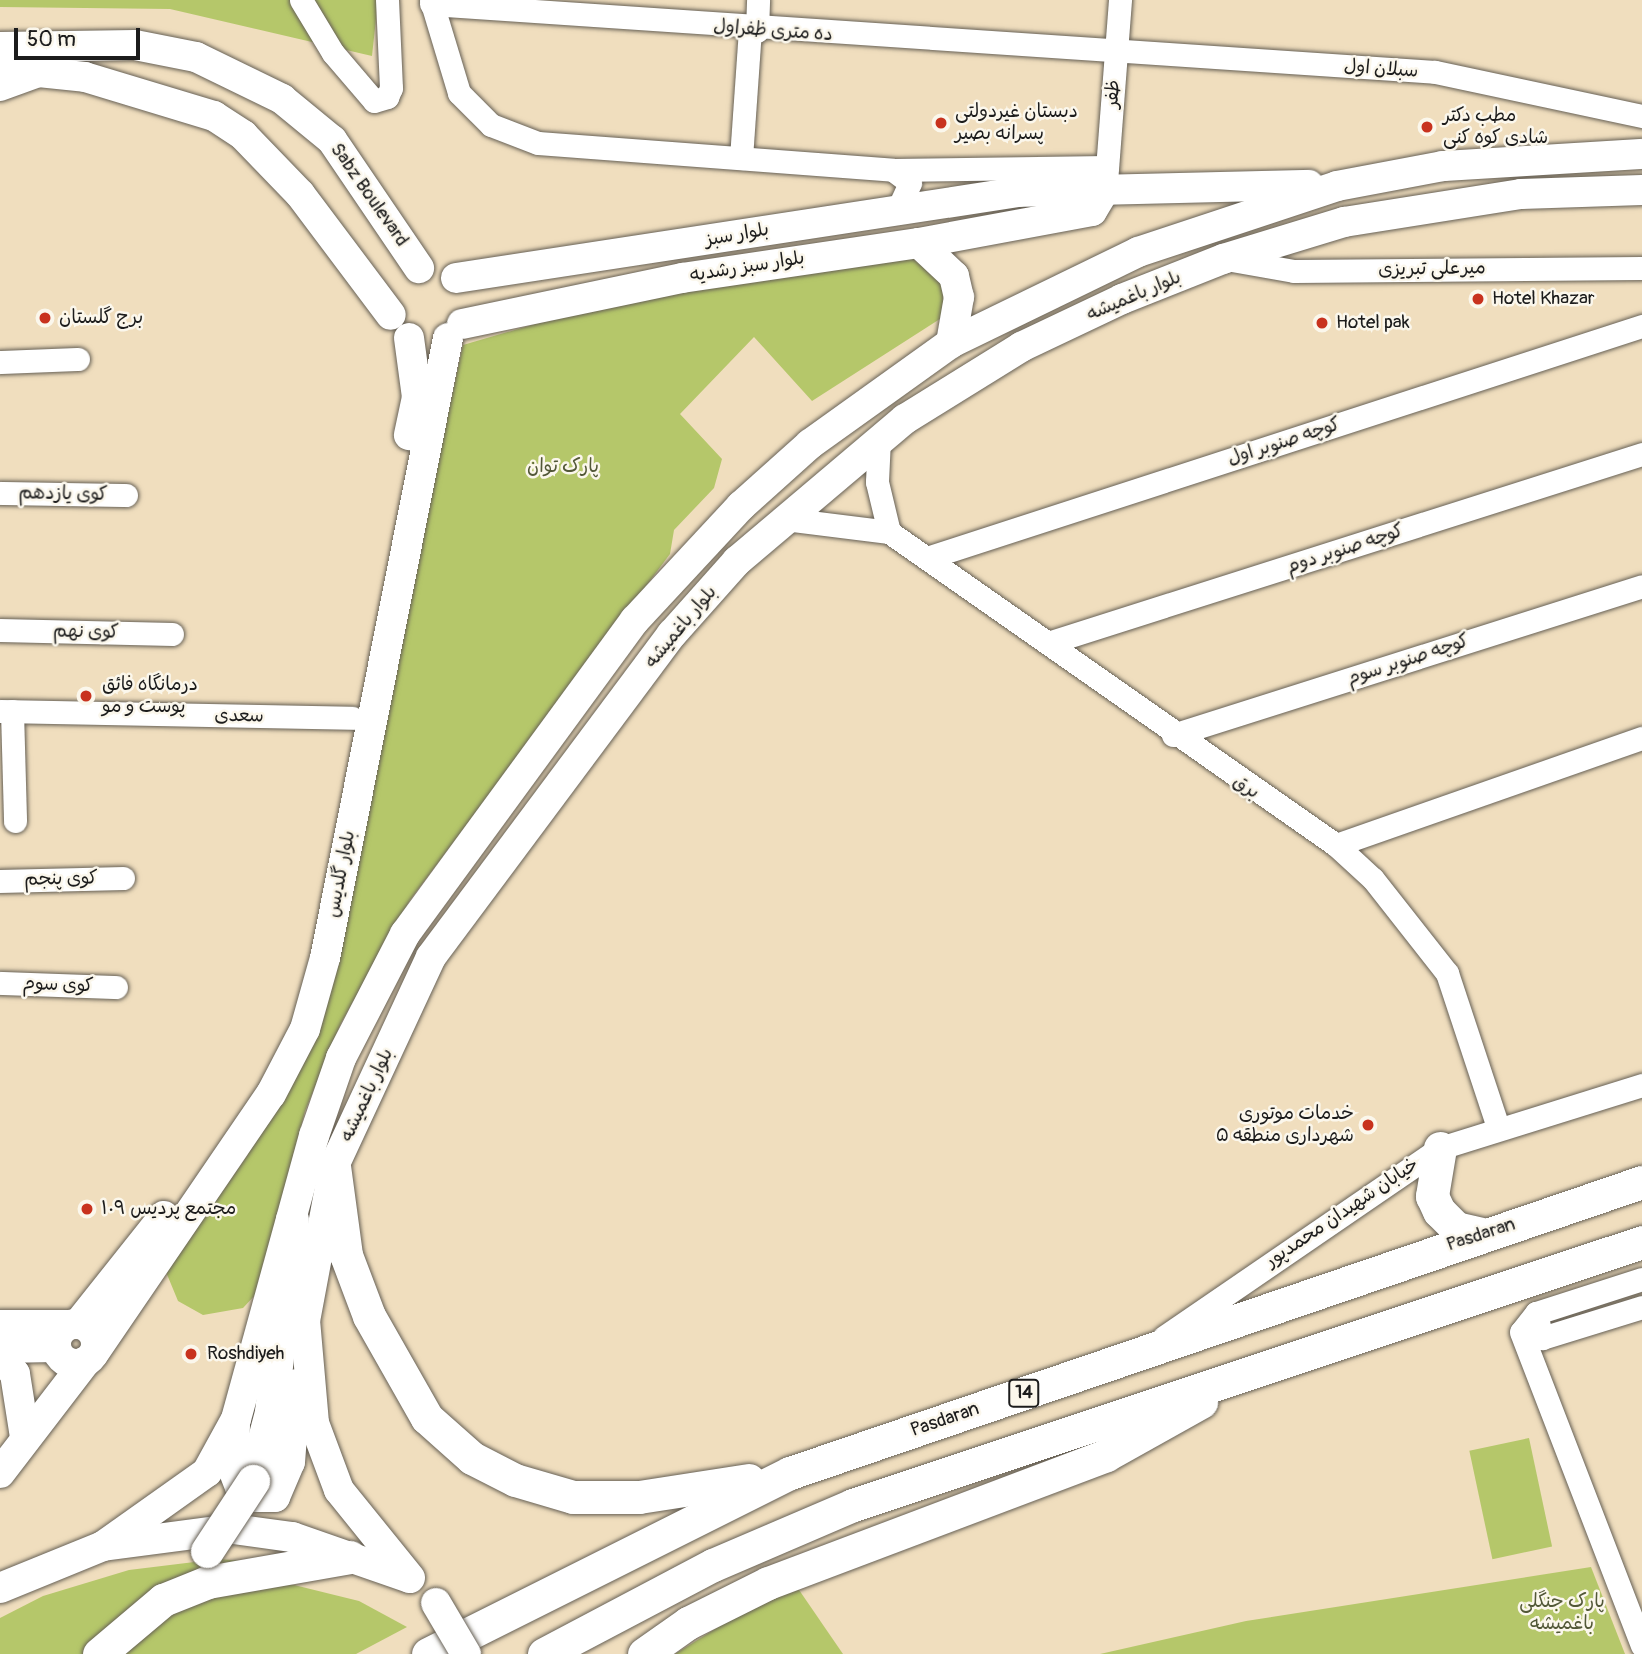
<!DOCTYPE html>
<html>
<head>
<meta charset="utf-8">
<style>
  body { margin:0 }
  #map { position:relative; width:1642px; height:1654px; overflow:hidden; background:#f0debe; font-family:Pangolin,"Playpen Sans Arabic",sans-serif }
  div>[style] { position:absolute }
  .green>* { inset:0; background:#b5c76a; transform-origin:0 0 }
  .roads { filter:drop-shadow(0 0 2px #666055) drop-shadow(0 0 2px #666055) }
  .minor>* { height:23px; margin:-11.5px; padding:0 11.5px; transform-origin:11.5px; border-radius:11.5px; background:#fff }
  .major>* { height:30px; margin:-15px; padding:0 15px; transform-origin:15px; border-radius:15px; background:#fff }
  .major>.ring { margin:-15px; padding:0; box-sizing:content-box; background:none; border:30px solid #fff; border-radius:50% }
  .highway>* { height:33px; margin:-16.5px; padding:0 16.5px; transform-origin:16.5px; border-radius:16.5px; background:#fff }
  .bridges { filter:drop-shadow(0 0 2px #666055) drop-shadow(0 0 2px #666055) }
  .major-bridge>* { height:30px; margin:-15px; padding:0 15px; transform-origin:15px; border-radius:15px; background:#fff }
  .highway-bridge>* { height:33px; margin:-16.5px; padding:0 16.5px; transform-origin:16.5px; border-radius:16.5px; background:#fff }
  .dots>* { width:19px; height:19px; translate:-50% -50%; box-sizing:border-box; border:4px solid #fbf7ec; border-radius:50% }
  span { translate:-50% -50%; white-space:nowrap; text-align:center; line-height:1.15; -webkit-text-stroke:5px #fbf7ec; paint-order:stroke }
  .shield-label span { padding:2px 5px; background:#fbf7ec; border:2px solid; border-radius:5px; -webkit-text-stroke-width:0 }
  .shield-label { font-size:18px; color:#1c1c1c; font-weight:700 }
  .street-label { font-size:19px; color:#1c1c1c }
  .poi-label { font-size:19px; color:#1c1c1c }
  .left { translate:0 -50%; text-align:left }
  .right { translate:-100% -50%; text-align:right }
  .park-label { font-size:19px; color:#525837 }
  .scale { position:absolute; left:14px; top:28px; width:126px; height:32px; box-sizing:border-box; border:4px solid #1c1c1c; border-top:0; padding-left:9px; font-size:21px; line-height:24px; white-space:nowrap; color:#1c1c1c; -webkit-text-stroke:5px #fbf7ec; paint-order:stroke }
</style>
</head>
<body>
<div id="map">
  <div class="green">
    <i style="clip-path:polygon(0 0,378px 0,372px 56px,170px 9px,0 7px)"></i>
    <i style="clip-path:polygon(906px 254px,946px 282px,943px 317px,812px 401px,754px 337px,680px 414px,722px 459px,714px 488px,674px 530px,670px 554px,410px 900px,341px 1023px,305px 1111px,257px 1293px,243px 1308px,203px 1315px,178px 1301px,166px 1272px,247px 1156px,320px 1003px,463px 345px,597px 306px)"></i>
    <i style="left:1529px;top:1438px;width:111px;height:61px;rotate:78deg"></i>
    <i style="clip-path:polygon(219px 1559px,243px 1561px,85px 1654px,0 1654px,0 1618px,43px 1596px,129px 1570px)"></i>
    <i style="clip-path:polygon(1591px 1567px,1625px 1654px,1100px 1654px,1246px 1621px)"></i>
    <i style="clip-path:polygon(290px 1584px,359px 1601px,407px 1627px,356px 1654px,115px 1654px,170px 1610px,220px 1592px)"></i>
    <i style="clip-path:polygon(797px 1587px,843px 1654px,675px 1654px,728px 1621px)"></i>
  </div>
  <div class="roads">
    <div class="minor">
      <i style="left:301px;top:0;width:62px;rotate:58.9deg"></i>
      <i style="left:333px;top:53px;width:63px;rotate:49.5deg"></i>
      <i style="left:374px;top:101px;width:14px;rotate:-17deg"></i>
      <i style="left:387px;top:97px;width:10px;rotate:-66deg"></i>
      <i style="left:391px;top:88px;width:88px;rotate:-92.6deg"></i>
      <i style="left:431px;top:0;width:97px;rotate:73.2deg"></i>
      <i style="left:459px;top:93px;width:45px;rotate:45deg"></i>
      <i style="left:491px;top:125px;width:50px;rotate:21deg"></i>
      <i style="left:538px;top:143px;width:356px;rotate:4.3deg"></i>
      <i style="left:893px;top:170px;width:214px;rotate:-0.8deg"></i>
      <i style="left:431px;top:4px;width:1006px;rotate:3.87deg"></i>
      <i style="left:1435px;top:72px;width:212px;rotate:12deg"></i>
      <i style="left:757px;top:31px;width:31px;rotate:-88deg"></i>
      <i style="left:0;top:89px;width:47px;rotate:-20deg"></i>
      <i style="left:741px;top:158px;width:128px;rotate:-86deg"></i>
      <i style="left:893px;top:170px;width:21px;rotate:37deg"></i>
      <i style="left:910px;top:183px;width:26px;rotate:115deg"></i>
      <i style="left:1106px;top:182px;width:183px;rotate:-85.6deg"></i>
      <i style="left:1226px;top:259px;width:69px;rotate:10deg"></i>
      <i style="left:1294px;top:271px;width:348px;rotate:-0.5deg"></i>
      <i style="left:0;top:362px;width:78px;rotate:-2.2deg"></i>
      <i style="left:879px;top:439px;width:43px;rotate:92.7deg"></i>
      <i style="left:877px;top:482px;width:51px;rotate:76.5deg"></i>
      <i style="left:0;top:493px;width:126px;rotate:0.9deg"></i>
      <i style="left:785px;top:519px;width:105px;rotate:7.1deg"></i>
      <i style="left:889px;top:532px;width:546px;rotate:35deg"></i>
      <i style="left:1336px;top:845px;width:50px;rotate:42.6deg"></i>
      <i style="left:1373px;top:879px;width:120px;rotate:51.8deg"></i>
      <i style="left:1447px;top:973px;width:162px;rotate:71.7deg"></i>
      <i style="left:927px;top:558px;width:752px;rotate:-17.98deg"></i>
      <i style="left:0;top:630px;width:172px;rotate:1.3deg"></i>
      <i style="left:1048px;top:643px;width:623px;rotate:-17.65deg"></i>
      <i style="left:0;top:711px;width:352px;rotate:1.1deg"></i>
      <i style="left:12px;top:711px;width:110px;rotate:88.4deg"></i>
      <i style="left:1173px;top:735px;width:492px;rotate:-17.6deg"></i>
      <i style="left:1336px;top:845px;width:324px;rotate:-19.3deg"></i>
      <i style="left:0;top:881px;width:123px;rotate:-1.4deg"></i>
      <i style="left:0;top:983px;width:116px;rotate:2deg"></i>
      <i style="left:1642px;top:1279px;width:111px;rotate:162.2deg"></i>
      <i style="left:1536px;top:1313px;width:24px;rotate:128deg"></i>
      <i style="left:1521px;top:1332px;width:336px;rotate:68.9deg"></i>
      <i style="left:1536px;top:1313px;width:26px;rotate:77deg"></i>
      <i style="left:1542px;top:1338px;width:105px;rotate:-17.2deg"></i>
      <i style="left:1164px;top:1337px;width:335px;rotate:-34.4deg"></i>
      <i style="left:1440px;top:1148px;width:212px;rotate:-17.3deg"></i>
    </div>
    <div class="major">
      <i style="left:0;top:47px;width:135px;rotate:-0.8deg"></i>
      <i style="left:135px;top:45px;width:62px;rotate:11.1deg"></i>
      <i style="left:196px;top:57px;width:96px;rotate:26deg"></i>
      <i style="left:282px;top:99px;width:65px;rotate:39.4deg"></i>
      <i style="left:332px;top:140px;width:155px;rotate:55.8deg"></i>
      <i style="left:0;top:68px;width:85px;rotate:6deg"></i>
      <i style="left:85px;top:77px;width:135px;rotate:16.8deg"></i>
      <i style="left:214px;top:116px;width:35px;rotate:33deg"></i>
      <i style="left:243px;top:135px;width:82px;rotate:46deg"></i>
      <i style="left:300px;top:194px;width:151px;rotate:53.1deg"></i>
      <i style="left:919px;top:243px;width:176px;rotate:-10.5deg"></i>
      <i style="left:1092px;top:211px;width:27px;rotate:-59deg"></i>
      <i style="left:456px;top:278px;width:569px;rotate:-8.7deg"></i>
      <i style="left:1018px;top:192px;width:291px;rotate:-1.4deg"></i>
      <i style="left:462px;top:324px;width:225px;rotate:-11.8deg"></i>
      <i style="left:682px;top:278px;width:240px;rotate:-8.4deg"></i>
      <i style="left:919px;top:243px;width:48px;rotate:43.3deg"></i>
      <i style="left:954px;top:276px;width:22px;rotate:77deg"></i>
      <i style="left:959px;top:297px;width:47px;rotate:99.9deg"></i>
      <i style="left:409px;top:338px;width:60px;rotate:82.3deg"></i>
      <i style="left:417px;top:397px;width:39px;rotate:102deg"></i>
      <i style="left:78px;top:1324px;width:138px;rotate:-51.5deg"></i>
      <i class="ring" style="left:56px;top:1324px;width:10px;height:10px"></i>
      <i style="left:0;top:1325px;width:69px"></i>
      <i style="left:0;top:1348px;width:56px;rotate:-1deg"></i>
      <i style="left:94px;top:1353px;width:314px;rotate:-55.7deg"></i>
      <i style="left:271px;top:1094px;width:73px;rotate:-62.4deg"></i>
      <i style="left:305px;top:1029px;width:74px;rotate:-74.3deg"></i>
      <i style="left:325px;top:958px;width:632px;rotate:-78.78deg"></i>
      <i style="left:0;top:1356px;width:23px;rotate:50deg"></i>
      <i style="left:15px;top:1374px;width:64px;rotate:81deg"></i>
      <i style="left:235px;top:1426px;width:43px;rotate:92.7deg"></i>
      <i style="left:233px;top:1469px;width:19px;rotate:69deg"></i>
      <i style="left:240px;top:1487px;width:18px;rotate:34deg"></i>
      <i style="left:255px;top:1497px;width:20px"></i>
      <i style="left:275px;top:1497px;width:38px;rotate:-67deg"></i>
      <i style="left:290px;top:1462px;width:78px;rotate:-85.6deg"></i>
      <i style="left:0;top:1473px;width:141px;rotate:-52.5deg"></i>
      <i style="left:103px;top:1546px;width:128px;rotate:-35.4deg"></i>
      <i style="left:207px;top:1472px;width:60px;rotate:-61.3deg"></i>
      <i style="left:236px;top:1419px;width:294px;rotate:-74.6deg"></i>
      <i style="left:314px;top:1136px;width:83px;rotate:-70.9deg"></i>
      <i style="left:341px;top:1058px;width:140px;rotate:-62.7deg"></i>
      <i style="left:405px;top:934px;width:389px;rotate:-53.8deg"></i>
      <i style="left:635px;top:620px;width:156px;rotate:-47.1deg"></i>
      <i style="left:741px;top:506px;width:93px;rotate:-41.9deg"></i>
      <i style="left:810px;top:444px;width:173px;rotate:-35.6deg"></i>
      <i style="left:951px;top:343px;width:208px;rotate:-25.9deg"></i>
      <i style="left:1138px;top:252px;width:210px;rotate:-18.3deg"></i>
      <i style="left:1337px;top:186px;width:108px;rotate:-10.7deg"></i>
      <i style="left:1443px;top:166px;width:199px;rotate:-3.5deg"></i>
      <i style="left:410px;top:1578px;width:113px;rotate:-128.9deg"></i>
      <i style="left:339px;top:1490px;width:72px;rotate:-110.5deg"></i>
      <i style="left:314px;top:1423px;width:102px;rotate:-95deg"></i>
      <i style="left:305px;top:1321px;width:158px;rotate:-79.4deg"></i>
      <i style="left:334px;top:1166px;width:230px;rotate:-65.1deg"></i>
      <i style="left:431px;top:957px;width:403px;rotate:-53.3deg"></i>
      <i style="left:672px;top:634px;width:98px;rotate:-48.3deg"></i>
      <i style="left:737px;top:561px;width:220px;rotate:-40.2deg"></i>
      <i style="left:905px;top:419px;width:137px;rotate:-31.8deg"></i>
      <i style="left:1021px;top:347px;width:112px;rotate:-25.4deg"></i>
      <i style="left:1122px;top:299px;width:109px;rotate:-21.6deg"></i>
      <i style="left:1223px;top:259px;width:127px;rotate:-17deg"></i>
      <i style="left:1344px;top:222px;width:179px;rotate:-9deg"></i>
      <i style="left:1521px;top:194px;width:121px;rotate:-1.9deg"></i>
      <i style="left:0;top:1588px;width:111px;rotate:-22.2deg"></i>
      <i style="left:103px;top:1546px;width:131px;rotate:-7.5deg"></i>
      <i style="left:233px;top:1529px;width:60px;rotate:7.7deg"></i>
      <i style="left:292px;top:1537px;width:122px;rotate:19.2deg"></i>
    </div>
    <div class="highway">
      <i style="left:1440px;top:1148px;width:49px;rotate:99.5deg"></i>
      <i style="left:1432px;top:1196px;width:17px;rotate:65deg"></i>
      <i style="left:1439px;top:1211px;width:24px;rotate:45deg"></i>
      <i style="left:1456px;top:1228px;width:28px;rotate:13deg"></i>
      <i style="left:334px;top:1166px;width:90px;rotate:82.3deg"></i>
      <i style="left:346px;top:1255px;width:65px;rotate:69.3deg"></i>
      <i style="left:369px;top:1316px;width:117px;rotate:60.4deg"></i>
      <i style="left:427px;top:1418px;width:60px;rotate:41.6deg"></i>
      <i style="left:472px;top:1458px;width:48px;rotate:27.1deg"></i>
      <i style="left:515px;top:1480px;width:60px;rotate:16.3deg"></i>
      <i style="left:573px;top:1497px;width:66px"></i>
      <i style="left:639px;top:1497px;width:111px;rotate:-8.8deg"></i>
      <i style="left:253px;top:1481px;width:71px;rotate:-75.4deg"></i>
      <i style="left:271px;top:1412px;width:194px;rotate:-83.8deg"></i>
      <i style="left:99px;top:1654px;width:84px;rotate:-40.2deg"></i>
      <i style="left:163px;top:1600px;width:48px;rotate:-21.8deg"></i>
      <i style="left:208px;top:1582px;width:144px;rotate:-10deg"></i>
      <i style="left:428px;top:1654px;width:405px;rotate:-26.6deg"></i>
      <i style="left:790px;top:1473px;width:900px;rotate:-18.86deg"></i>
      <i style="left:544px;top:1654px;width:191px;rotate:-27.8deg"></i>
      <i style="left:713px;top:1565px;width:152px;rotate:-23.2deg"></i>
      <i style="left:853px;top:1505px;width:832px;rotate:-18.43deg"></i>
      <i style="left:644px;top:1654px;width:54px;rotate:-35.2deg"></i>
      <i style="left:688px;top:1623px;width:89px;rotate:-26.6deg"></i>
      <i style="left:768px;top:1583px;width:361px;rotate:-20.7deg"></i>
      <i style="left:1106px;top:1455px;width:109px;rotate:-29.2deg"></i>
    </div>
  </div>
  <div class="bridges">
    <div class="major-bridge">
      <i style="left:436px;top:1603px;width:59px;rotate:59.5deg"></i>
    </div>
    <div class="highway-bridge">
      <i style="left:207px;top:1551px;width:84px;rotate:-56.7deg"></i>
    </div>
  </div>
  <div class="dots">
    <i style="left:941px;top:123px;background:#c8321e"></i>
    <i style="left:1427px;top:127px;background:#c8321e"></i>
    <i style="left:1478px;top:299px;background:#c8321e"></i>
    <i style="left:45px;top:318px;background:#c8321e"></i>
    <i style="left:1322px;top:323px;background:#c8321e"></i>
    <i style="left:86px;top:696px;background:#c8321e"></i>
    <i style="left:1368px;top:1125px;background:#c8321e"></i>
    <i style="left:87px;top:1209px;background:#c8321e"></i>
    <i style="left:191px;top:1354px;background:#c8321e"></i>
  </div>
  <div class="shield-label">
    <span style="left:1024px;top:1393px">14</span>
  </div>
  <div class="street-label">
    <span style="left:773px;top:31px;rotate:4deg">ده متری ظفراول</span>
    <span style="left:1381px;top:69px;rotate:4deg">سبلان اول</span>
    <span style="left:1113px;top:94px;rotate:-86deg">ظفر</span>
    <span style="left:369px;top:195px;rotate:55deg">Sabz Boulevard</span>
    <span style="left:737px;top:235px;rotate:-10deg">بلوار سبز</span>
    <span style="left:747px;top:267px;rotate:-9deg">بلوار سبز رشدیه</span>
    <span style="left:1432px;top:269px;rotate:-1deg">میرعلی تبریزی</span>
    <span style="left:1134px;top:296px;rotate:-23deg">بلوار باغمیشه</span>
    <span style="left:1284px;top:442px;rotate:-18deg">کوچه صنوبر اول</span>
    <span style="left:63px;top:494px;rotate:1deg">کوی یازدهم</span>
    <span style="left:1345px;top:549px;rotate:-18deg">کوچه صنوبر دوم</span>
    <span style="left:681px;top:627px;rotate:-50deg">بلوار باغمیشه</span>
    <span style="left:86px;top:632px;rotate:1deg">کوی نهم</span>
    <span style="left:1408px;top:660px;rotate:-18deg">کوچه صنوبر سوم</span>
    <span style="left:239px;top:716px;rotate:1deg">سعدی</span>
    <span style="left:1246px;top:787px;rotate:34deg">برق</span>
    <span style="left:341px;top:874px;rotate:-79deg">بلوار گلدیس</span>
    <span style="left:61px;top:879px;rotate:-1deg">کوی پنجم</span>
    <span style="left:58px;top:985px;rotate:2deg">کوی سوم</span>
    <span style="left:367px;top:1095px;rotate:-65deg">بلوار باغمیشه</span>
    <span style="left:1342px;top:1213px;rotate:-34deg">خیابان شهیدان محمدپور</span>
    <span style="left:1481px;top:1235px;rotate:-18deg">Pasdaran</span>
    <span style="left:945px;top:1420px;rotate:-19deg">Pasdaran</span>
  </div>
  <div class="poi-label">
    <span class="left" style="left:955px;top:123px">دبستان غیردولتی<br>پسرانه بصیر</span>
    <span class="left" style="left:1443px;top:127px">مطب دکتر<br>شادی کوه کنی</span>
    <span class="left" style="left:1492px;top:299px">Hotel Khazar</span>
    <span class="left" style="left:59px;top:318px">برج گلستان</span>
    <span class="left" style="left:1336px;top:323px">Hotel pak</span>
    <span class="left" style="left:102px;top:696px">درمانگاه فائق<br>پوست و مو</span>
    <span class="right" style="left:1354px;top:1125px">خدمات موتوری<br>شهرداری منطقه ۵</span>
    <span class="left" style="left:101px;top:1209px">مجتمع پردیس ۱۰۹</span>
    <span class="left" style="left:207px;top:1354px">Roshdiyeh</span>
  </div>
  <div class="park-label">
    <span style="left:563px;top:467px">پارک توان</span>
    <span style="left:1562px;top:1613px">پارک جنگلی<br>باغمیشه</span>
  </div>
  <div class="scale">50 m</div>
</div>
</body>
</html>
